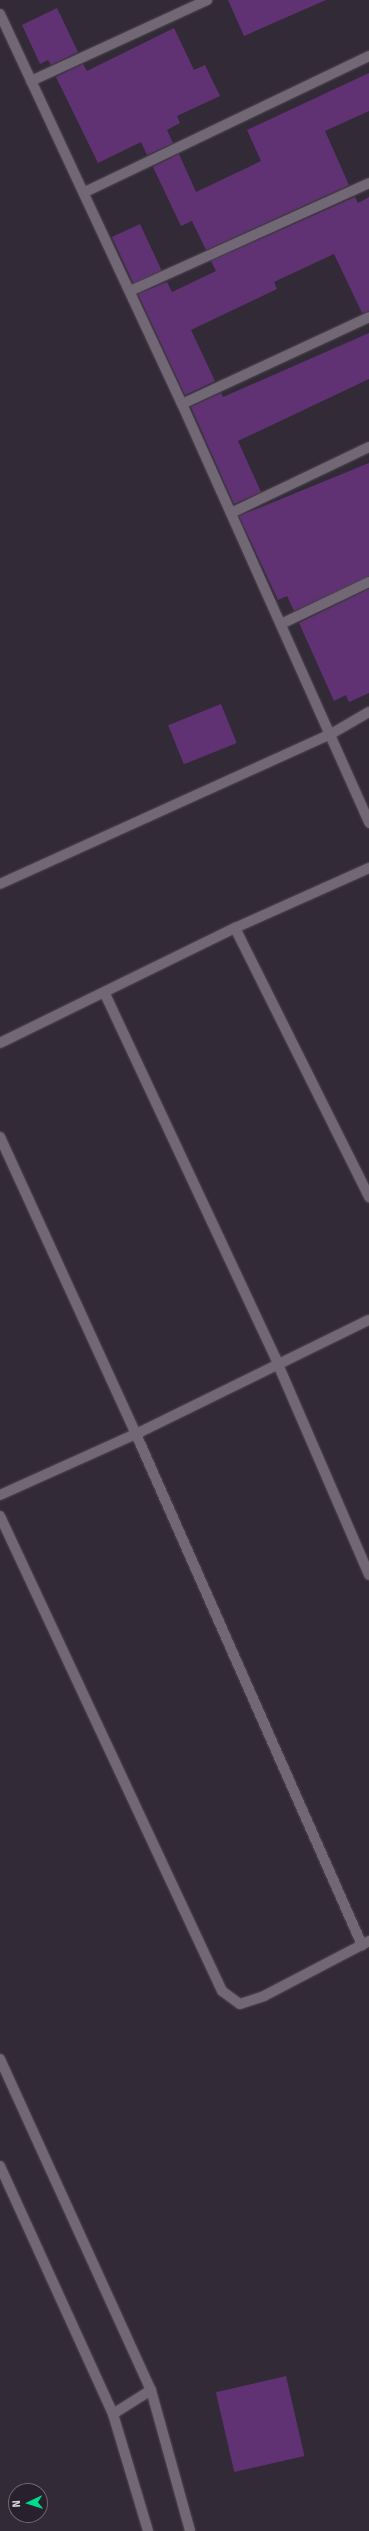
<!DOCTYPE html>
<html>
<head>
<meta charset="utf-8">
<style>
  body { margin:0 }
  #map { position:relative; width:369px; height:2531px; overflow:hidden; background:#322a36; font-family:"Fira Sans",sans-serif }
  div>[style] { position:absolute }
  .building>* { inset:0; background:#603273; transform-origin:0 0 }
  .roads { filter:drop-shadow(0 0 1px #4f4752) drop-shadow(0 0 1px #4f4752) }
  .minor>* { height:10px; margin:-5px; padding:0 5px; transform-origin:5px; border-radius:5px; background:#716775 }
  span { translate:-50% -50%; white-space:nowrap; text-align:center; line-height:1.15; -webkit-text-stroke:3.5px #28202c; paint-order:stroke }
  .north { position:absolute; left:8px; top:2483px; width:40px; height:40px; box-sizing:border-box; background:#28202c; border:1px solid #6e6771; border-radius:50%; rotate:266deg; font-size:11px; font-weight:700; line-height:16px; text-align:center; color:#d6d1d9 }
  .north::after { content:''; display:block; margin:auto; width:14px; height:18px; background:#01d98c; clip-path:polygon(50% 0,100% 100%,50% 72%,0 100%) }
</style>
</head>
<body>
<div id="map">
  <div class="building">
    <i style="clip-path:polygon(228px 0,326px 0,244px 36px)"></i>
    <i style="clip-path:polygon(57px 8px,78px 52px,51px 65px,48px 60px,40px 64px,22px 25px)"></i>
    <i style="clip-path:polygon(174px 28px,194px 70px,205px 65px,220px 96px,177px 116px,180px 123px,167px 130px,173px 143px,147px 155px,141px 142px,98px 163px,56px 77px,83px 64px,87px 71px)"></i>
    <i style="clip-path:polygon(369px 73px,369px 111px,325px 131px,349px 185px,206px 250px,192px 221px,181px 226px,153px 167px,179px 154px,196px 192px,261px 161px,247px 130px)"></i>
    <i style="clip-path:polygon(355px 197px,358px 203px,369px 197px,369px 311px,362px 313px,334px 254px,274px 282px,277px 289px,191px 330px,215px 381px,185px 395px,138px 294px,167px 282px,172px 292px,216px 271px,211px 261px)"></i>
    <i style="left:140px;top:224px;width:51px;height:31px;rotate:65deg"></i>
    <i style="clip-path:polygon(369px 333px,369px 379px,238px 441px,261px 492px,234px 504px,191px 407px,221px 393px,223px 397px)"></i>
    <i style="clip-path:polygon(369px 463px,369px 576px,294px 611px,287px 596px,278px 600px,239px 516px)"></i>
    <i style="clip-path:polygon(369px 589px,369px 693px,349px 702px,346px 695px,334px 701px,299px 623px)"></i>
    <i style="left:221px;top:704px;width:42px;height:57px;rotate:68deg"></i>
    <i style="left:286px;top:2376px;width:82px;height:72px;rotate:77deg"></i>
  </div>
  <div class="roads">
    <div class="minor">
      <i style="left:0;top:14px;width:430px;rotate:65deg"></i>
      <i style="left:182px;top:404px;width:459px;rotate:65.9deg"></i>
      <i style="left:31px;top:81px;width:194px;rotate:-24.7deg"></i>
      <i style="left:85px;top:192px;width:315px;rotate:-25.6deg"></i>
      <i style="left:130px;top:291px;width:262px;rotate:-24.3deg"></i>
      <i style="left:182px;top:404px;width:206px;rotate:-24.9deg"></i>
      <i style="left:231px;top:513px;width:153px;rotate:-25.6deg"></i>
      <i style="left:281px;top:624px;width:98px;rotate:-25.5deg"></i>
      <i style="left:0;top:884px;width:363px;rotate:-24.4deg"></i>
      <i style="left:331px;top:734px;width:44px;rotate:-30.1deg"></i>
      <i style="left:235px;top:928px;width:301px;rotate:63.5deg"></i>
      <i style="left:105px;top:994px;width:406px;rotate:64.9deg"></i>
      <i style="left:277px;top:1362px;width:232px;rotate:66.6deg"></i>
      <i style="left:0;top:1043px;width:262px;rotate:-26.1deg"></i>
      <i style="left:235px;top:928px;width:147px;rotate:-24.1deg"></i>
      <i style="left:0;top:1137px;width:327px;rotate:65.4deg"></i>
      <i style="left:136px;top:1434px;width:559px;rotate:66.14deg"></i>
      <i style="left:0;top:1495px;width:149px;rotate:-24.2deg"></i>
      <i style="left:136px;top:1434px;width:259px;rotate:-26.1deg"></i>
      <i style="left:0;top:1516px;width:524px;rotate:64.95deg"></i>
      <i style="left:222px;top:1991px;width:22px;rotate:36deg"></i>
      <i style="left:240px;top:2004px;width:25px;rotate:-18deg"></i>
      <i style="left:264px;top:1996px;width:119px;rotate:-27.6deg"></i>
      <i style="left:0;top:2059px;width:364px;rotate:65.5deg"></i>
      <i style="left:151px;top:2390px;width:146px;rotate:74.5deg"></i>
      <i style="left:0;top:2166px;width:273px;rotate:65.5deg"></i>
      <i style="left:113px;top:2414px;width:122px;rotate:73.3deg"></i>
      <i style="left:113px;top:2414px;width:45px;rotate:-32.3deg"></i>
    </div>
  </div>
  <div class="north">N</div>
</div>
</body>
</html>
